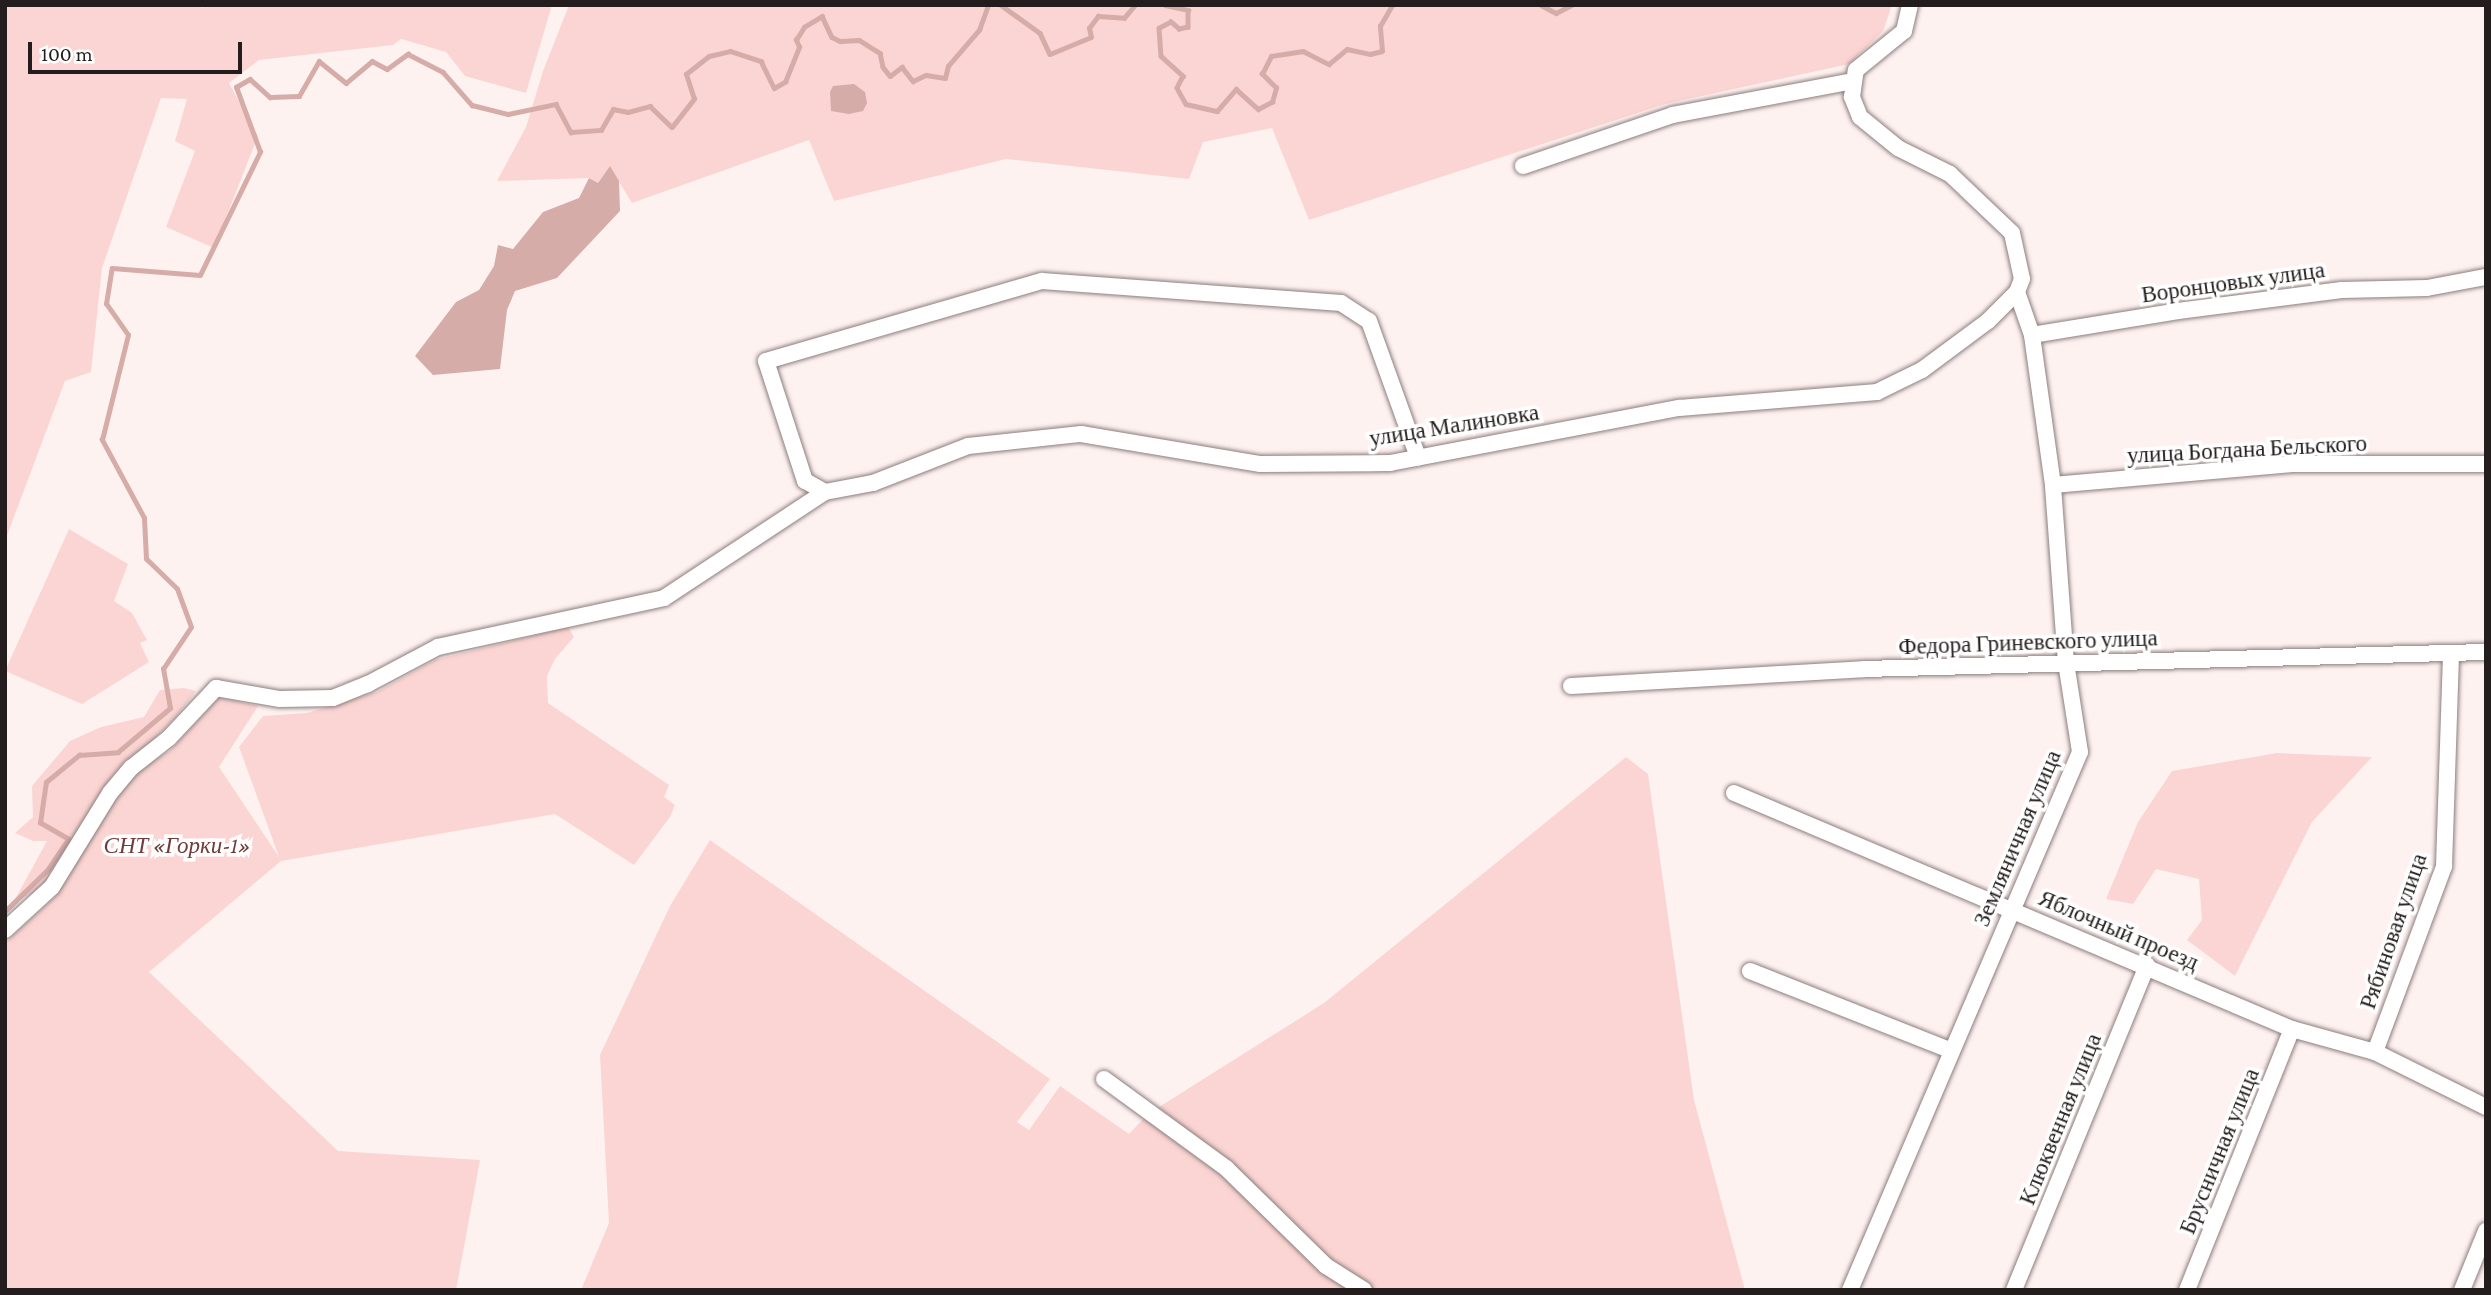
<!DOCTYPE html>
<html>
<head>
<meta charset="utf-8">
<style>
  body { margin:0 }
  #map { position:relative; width:2491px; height:1295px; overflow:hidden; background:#fef2f1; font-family:"Crimson Pro",serif }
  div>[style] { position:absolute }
  .green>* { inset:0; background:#fbd5d3 }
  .water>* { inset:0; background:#d6aca9 }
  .stream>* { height:4.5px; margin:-2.25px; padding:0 2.25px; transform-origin:2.25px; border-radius:2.25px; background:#d6aca9 }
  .roads { filter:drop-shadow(0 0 2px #8b7e7d) drop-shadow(0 0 2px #8b7e7d) }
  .street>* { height:16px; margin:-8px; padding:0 8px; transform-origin:8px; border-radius:8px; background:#fff }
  span { translate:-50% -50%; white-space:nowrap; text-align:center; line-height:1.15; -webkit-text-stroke:7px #fff; paint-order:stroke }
  .street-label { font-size:23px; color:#231d1d }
  .park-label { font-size:23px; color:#733a3a; font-style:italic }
  .frame { position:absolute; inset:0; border:7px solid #231d1d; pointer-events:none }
  .scale { position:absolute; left:28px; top:42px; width:214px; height:32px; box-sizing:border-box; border:4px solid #231d1d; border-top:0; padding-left:9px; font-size:21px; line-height:24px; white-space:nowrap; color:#231d1d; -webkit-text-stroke:5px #fff; paint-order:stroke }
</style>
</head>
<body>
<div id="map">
  <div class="green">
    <i style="clip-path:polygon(5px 5px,202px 5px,202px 8px,207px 5px,552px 5px,526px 93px,465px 76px,446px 52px,401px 39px,393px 45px,259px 60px,229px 83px,258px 136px,214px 248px,166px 227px,195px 151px,175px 141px,187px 99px,161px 98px,102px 268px,91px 372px,65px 381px,5px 541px)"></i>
    <i style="clip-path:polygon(569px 5px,1892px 5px,1883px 31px,1849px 64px,1665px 104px,1309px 220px,1272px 128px,1203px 142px,1189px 179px,1006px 159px,834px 201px,809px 140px,632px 203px,610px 167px,598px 183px,589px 178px,497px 181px,526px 127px,543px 71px)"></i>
    <i style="clip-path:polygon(69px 529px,128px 564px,114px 601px,132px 613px,147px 640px,140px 643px,149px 662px,82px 704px,5px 671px)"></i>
    <i style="clip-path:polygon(568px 627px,574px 637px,555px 659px,547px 676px,548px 703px,669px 785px,664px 797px,675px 805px,670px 817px,634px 865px,555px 814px,281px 861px,149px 972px,338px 1151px,480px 1160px,456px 1290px,5px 1290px,5px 943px,55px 897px,129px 777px,171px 750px,219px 697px,258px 706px,219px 767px,279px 857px,239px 747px,263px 716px,307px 713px,377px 692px,435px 660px)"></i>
    <i style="clip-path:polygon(184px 688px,196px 691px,175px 718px,116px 777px,44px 887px,13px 903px,47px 841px,33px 841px,15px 833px,33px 817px,32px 786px,70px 741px,101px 727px,144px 717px,160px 690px)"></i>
    <i style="clip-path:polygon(2277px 753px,2372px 757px,2312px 822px,2235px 976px,2187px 940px,2202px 920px,2199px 879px,2156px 869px,2133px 904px,2106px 899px,2138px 822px,2172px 771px)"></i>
    <i style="clip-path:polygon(1626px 757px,1648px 774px,1694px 1100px,1745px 1290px,581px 1290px,609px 1223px,600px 1055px,670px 906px,710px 840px,1050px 1079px,1017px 1122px,1029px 1130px,1060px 1086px,1129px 1134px,1148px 1114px,1324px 1003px)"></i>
  </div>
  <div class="water">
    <i style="clip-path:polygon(854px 84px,865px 92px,867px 103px,863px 111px,849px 114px,831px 111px,830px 92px,833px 86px)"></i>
    <i style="clip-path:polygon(610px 166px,619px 181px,620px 211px,557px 278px,515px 291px,507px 310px,500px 369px,433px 375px,415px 356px,456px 302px,479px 290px,494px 266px,498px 245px,513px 249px,543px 212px,579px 198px,589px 178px,598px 183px)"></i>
  </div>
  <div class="stream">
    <i style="left:1001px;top:5px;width:48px;rotate:35.7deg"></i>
    <i style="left:1040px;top:33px;width:23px;rotate:65deg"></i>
    <i style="left:1050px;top:54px;width:44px;rotate:-22.5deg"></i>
    <i style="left:1091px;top:37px;width:9px;rotate:-103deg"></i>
    <i style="left:1089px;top:28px;width:15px;rotate:-53deg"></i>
    <i style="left:1098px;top:16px;width:26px;rotate:4deg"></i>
    <i style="left:1124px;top:18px;width:17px;rotate:-50deg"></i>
    <i style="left:1165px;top:5px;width:24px;rotate:12deg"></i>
    <i style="left:1188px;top:10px;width:17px;rotate:90deg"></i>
    <i style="left:1188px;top:27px;width:9px;rotate:167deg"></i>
    <i style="left:1179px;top:29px;width:11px;rotate:-139deg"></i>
    <i style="left:1171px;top:22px;width:13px;rotate:153deg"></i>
    <i style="left:1159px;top:28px;width:28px;rotate:86deg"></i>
    <i style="left:1161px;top:56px;width:30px;rotate:42deg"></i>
    <i style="left:1183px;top:76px;width:13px;rotate:117deg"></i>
    <i style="left:1177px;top:88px;width:18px;rotate:61deg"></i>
    <i style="left:1186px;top:104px;width:32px;rotate:13deg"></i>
    <i style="left:1217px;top:111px;width:29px;rotate:-49deg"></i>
    <i style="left:1236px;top:89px;width:30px;rotate:42deg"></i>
    <i style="left:1258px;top:109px;width:16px;rotate:-27deg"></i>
    <i style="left:1272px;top:102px;width:15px;rotate:-74deg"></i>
    <i style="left:1276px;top:88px;width:20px;rotate:-135deg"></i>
    <i style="left:1262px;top:74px;width:20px;rotate:-63deg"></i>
    <i style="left:1271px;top:56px;width:32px;rotate:-9deg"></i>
    <i style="left:1303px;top:51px;width:29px;rotate:27deg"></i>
    <i style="left:1329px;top:64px;width:23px;rotate:-40deg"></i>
    <i style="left:1347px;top:49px;width:24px;rotate:12deg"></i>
    <i style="left:1370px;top:54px;width:12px;rotate:-14deg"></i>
    <i style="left:1382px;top:51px;width:25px;rotate:-95deg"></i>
    <i style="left:1380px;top:26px;width:24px;rotate:-60deg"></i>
    <i style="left:1541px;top:5px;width:17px;rotate:28deg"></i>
    <i style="left:1556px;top:13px;width:18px;rotate:-27deg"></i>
    <i style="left:5px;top:911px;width:60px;rotate:-44.3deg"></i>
    <i style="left:48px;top:869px;width:36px;rotate:-56deg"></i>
    <i style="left:68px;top:839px;width:32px;rotate:-150deg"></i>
    <i style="left:40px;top:823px;width:41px;rotate:-81.7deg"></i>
    <i style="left:46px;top:782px;width:43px;rotate:-39.3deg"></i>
    <i style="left:79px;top:755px;width:39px;rotate:-4deg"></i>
    <i style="left:118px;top:752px;width:68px;rotate:-40.2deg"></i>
    <i style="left:170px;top:708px;width:40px;rotate:-100deg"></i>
    <i style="left:163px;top:669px;width:50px;rotate:-56.3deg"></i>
    <i style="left:191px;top:627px;width:40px;rotate:-110.2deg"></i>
    <i style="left:177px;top:589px;width:43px;rotate:-135.9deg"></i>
    <i style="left:146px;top:559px;width:41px;rotate:-92.8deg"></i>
    <i style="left:144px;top:518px;width:89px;rotate:-118.3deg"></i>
    <i style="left:102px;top:440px;width:108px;rotate:-76.1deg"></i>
    <i style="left:128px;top:335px;width:38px;rotate:-125deg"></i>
    <i style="left:106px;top:304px;width:36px;rotate:-81deg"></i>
    <i style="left:112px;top:268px;width:88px;rotate:4.5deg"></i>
    <i style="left:200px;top:275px;width:137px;rotate:-64deg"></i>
    <i style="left:260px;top:152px;width:69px;rotate:-110.3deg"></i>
    <i style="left:236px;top:87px;width:16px;rotate:-30deg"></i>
    <i style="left:250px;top:79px;width:27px;rotate:42deg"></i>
    <i style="left:270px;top:97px;width:29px;rotate:-2deg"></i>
    <i style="left:299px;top:96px;width:40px;rotate:-60.3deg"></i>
    <i style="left:319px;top:61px;width:35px;rotate:39deg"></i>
    <i style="left:346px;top:83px;width:34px;rotate:-40deg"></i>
    <i style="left:372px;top:61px;width:17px;rotate:28deg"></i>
    <i style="left:387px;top:69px;width:26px;rotate:-36deg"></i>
    <i style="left:408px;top:54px;width:39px;rotate:27deg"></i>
    <i style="left:443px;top:72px;width:44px;rotate:48.7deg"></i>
    <i style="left:472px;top:105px;width:37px;rotate:14deg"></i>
    <i style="left:508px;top:114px;width:49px;rotate:-11.8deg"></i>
    <i style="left:556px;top:104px;width:32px;rotate:62deg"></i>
    <i style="left:571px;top:132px;width:30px;rotate:-4deg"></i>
    <i style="left:601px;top:130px;width:24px;rotate:-60deg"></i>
    <i style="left:613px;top:109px;width:15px;rotate:11deg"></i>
    <i style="left:628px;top:112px;width:23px;rotate:-15deg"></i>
    <i style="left:650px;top:106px;width:30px;rotate:44deg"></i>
    <i style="left:672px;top:127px;width:36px;rotate:-52deg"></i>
    <i style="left:694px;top:99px;width:26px;rotate:-108deg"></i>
    <i style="left:686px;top:74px;width:29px;rotate:-38deg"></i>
    <i style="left:709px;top:56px;width:22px;rotate:-13deg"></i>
    <i style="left:730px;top:51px;width:33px;rotate:18deg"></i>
    <i style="left:761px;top:61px;width:30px;rotate:64deg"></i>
    <i style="left:774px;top:88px;width:13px;rotate:-29deg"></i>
    <i style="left:785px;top:82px;width:38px;rotate:-68deg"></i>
    <i style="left:799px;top:47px;width:8px;rotate:-113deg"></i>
    <i style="left:796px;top:40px;width:15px;rotate:-58deg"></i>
    <i style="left:804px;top:27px;width:21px;rotate:-31deg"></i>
    <i style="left:822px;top:16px;width:23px;rotate:65deg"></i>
    <i style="left:832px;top:37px;width:9px;rotate:27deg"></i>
    <i style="left:840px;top:41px;width:19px;rotate:-3deg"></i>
    <i style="left:859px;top:40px;width:25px;rotate:32deg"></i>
    <i style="left:880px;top:53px;width:14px;rotate:78deg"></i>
    <i style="left:883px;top:67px;width:11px;rotate:52deg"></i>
    <i style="left:890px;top:76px;width:15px;rotate:-37deg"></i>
    <i style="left:902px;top:67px;width:18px;rotate:52deg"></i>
    <i style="left:913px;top:81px;width:14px;rotate:-25deg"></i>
    <i style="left:926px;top:75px;width:19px;rotate:9deg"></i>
    <i style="left:945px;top:78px;width:12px;rotate:-76deg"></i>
    <i style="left:948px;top:66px;width:48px;rotate:-49.3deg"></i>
    <i style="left:979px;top:30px;width:27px;rotate:-70deg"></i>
  </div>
  <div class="roads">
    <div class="street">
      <i style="left:1523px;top:166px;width:158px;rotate:-18.8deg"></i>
      <i style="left:1673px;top:115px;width:183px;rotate:-10.7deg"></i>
      <i style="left:2017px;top:292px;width:46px;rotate:70.8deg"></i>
      <i style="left:2032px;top:335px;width:148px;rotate:-9.3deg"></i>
      <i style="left:2178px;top:311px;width:165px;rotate:-7.3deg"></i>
      <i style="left:2342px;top:290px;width:85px;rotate:-1.3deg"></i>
      <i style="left:2427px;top:288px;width:60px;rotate:-10.6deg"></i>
      <i style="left:2053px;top:485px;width:243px;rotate:-5deg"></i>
      <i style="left:2295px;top:464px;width:191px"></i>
      <i style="left:825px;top:492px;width:23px;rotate:-151deg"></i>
      <i style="left:805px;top:481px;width:126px;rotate:-108deg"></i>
      <i style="left:766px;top:361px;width:287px;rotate:-16.2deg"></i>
      <i style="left:1042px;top:281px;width:300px;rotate:4.2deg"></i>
      <i style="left:1341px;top:303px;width:33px;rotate:33deg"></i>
      <i style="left:1369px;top:321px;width:145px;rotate:70.2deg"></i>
      <i style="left:1571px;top:686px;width:293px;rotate:-3.3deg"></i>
      <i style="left:1864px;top:669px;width:622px;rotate:-1.57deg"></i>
      <i style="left:1734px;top:793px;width:606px;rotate:22.93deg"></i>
      <i style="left:2292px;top:1029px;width:86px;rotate:15.5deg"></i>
      <i style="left:2375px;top:1052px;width:124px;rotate:26.4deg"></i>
      <i style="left:5px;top:930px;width:64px;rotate:-42.5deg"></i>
      <i style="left:52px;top:887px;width:110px;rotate:-58.3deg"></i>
      <i style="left:110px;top:793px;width:33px;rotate:-50deg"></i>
      <i style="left:131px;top:768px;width:48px;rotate:-38.3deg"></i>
      <i style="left:169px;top:738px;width:69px;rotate:-46.8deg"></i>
      <i style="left:216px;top:688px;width:65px;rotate:9.8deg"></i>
      <i style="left:280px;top:699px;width:53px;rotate:-1.1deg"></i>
      <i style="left:333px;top:698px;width:38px;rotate:-22deg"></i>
      <i style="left:368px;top:684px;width:79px;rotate:-27.9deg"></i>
      <i style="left:438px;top:647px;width:231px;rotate:-12.2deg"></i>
      <i style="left:664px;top:598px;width:193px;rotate:-33.4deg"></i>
      <i style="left:825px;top:492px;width:49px;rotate:-10.6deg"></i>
      <i style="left:873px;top:483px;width:102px;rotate:-21.3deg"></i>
      <i style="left:968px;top:446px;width:114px;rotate:-6.1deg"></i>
      <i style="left:1081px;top:434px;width:182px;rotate:9.5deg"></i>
      <i style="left:1261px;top:464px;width:129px;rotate:-0.4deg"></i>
      <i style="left:1390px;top:463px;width:294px;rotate:-10.8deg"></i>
      <i style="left:1679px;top:408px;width:199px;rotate:-4.6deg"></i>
      <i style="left:1877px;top:392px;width:50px;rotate:-26.1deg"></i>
      <i style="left:1922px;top:370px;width:82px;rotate:-36.6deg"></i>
      <i style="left:1988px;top:321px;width:41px;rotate:-45deg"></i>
      <i style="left:2017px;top:292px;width:14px;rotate:-69deg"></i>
      <i style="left:2022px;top:279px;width:47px;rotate:-102.3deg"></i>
      <i style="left:2012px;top:233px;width:86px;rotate:-136.4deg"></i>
      <i style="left:1950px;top:174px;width:58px;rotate:-153.4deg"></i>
      <i style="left:1898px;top:148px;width:49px;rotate:-140.8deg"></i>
      <i style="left:1860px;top:117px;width:22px;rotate:-112deg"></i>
      <i style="left:1852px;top:97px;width:27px;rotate:-82deg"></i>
      <i style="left:1856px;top:70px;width:62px;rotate:-39.1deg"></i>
      <i style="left:1904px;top:31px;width:27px;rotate:-77deg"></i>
      <i style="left:1750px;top:971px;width:215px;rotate:21.6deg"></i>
      <i style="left:2375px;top:1052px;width:198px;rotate:-69.6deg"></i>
      <i style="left:2444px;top:866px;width:211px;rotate:-88.1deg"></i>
      <i style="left:1104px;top:1079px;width:151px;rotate:36.1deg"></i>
      <i style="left:1226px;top:1168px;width:140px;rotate:44.4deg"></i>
      <i style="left:1326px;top:1266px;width:45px;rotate:32.3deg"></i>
      <i style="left:1850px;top:1290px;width:585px;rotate:-66.85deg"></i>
      <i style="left:2080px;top:752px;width:90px;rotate:-98.9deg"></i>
      <i style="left:2066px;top:663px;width:178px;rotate:-94.2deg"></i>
      <i style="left:2053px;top:485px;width:151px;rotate:-98deg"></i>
      <i style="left:2014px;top:1290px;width:351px;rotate:-67.7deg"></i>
      <i style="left:2187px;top:1290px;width:281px;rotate:-68.1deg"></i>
      <i style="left:2462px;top:1290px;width:64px;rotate:-67.9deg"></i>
    </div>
  </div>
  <div class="street-label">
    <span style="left:2233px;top:282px;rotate:-8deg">Воронцовых улица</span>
    <span style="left:1454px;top:425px;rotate:-9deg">улица Малиновка</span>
    <span style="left:2247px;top:449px;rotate:-3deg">улица Богдана Бельского</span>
    <span style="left:2028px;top:642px;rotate:-2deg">Федора Гриневского улица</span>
    <span style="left:2017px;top:838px;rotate:-67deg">Земляничная улица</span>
    <span style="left:2119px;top:930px;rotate:23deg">Яблочный проезд</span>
    <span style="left:2393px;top:931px;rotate:-71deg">Рябиновая улица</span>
    <span style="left:2060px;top:1119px;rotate:-68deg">Клюквенная улица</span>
    <span style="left:2219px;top:1151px;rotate:-68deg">Брусничная улица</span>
  </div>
  <div class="park-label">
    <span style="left:177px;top:845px">СНТ «Горки-1»</span>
  </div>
  <div class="frame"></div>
  <div class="scale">100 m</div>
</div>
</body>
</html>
